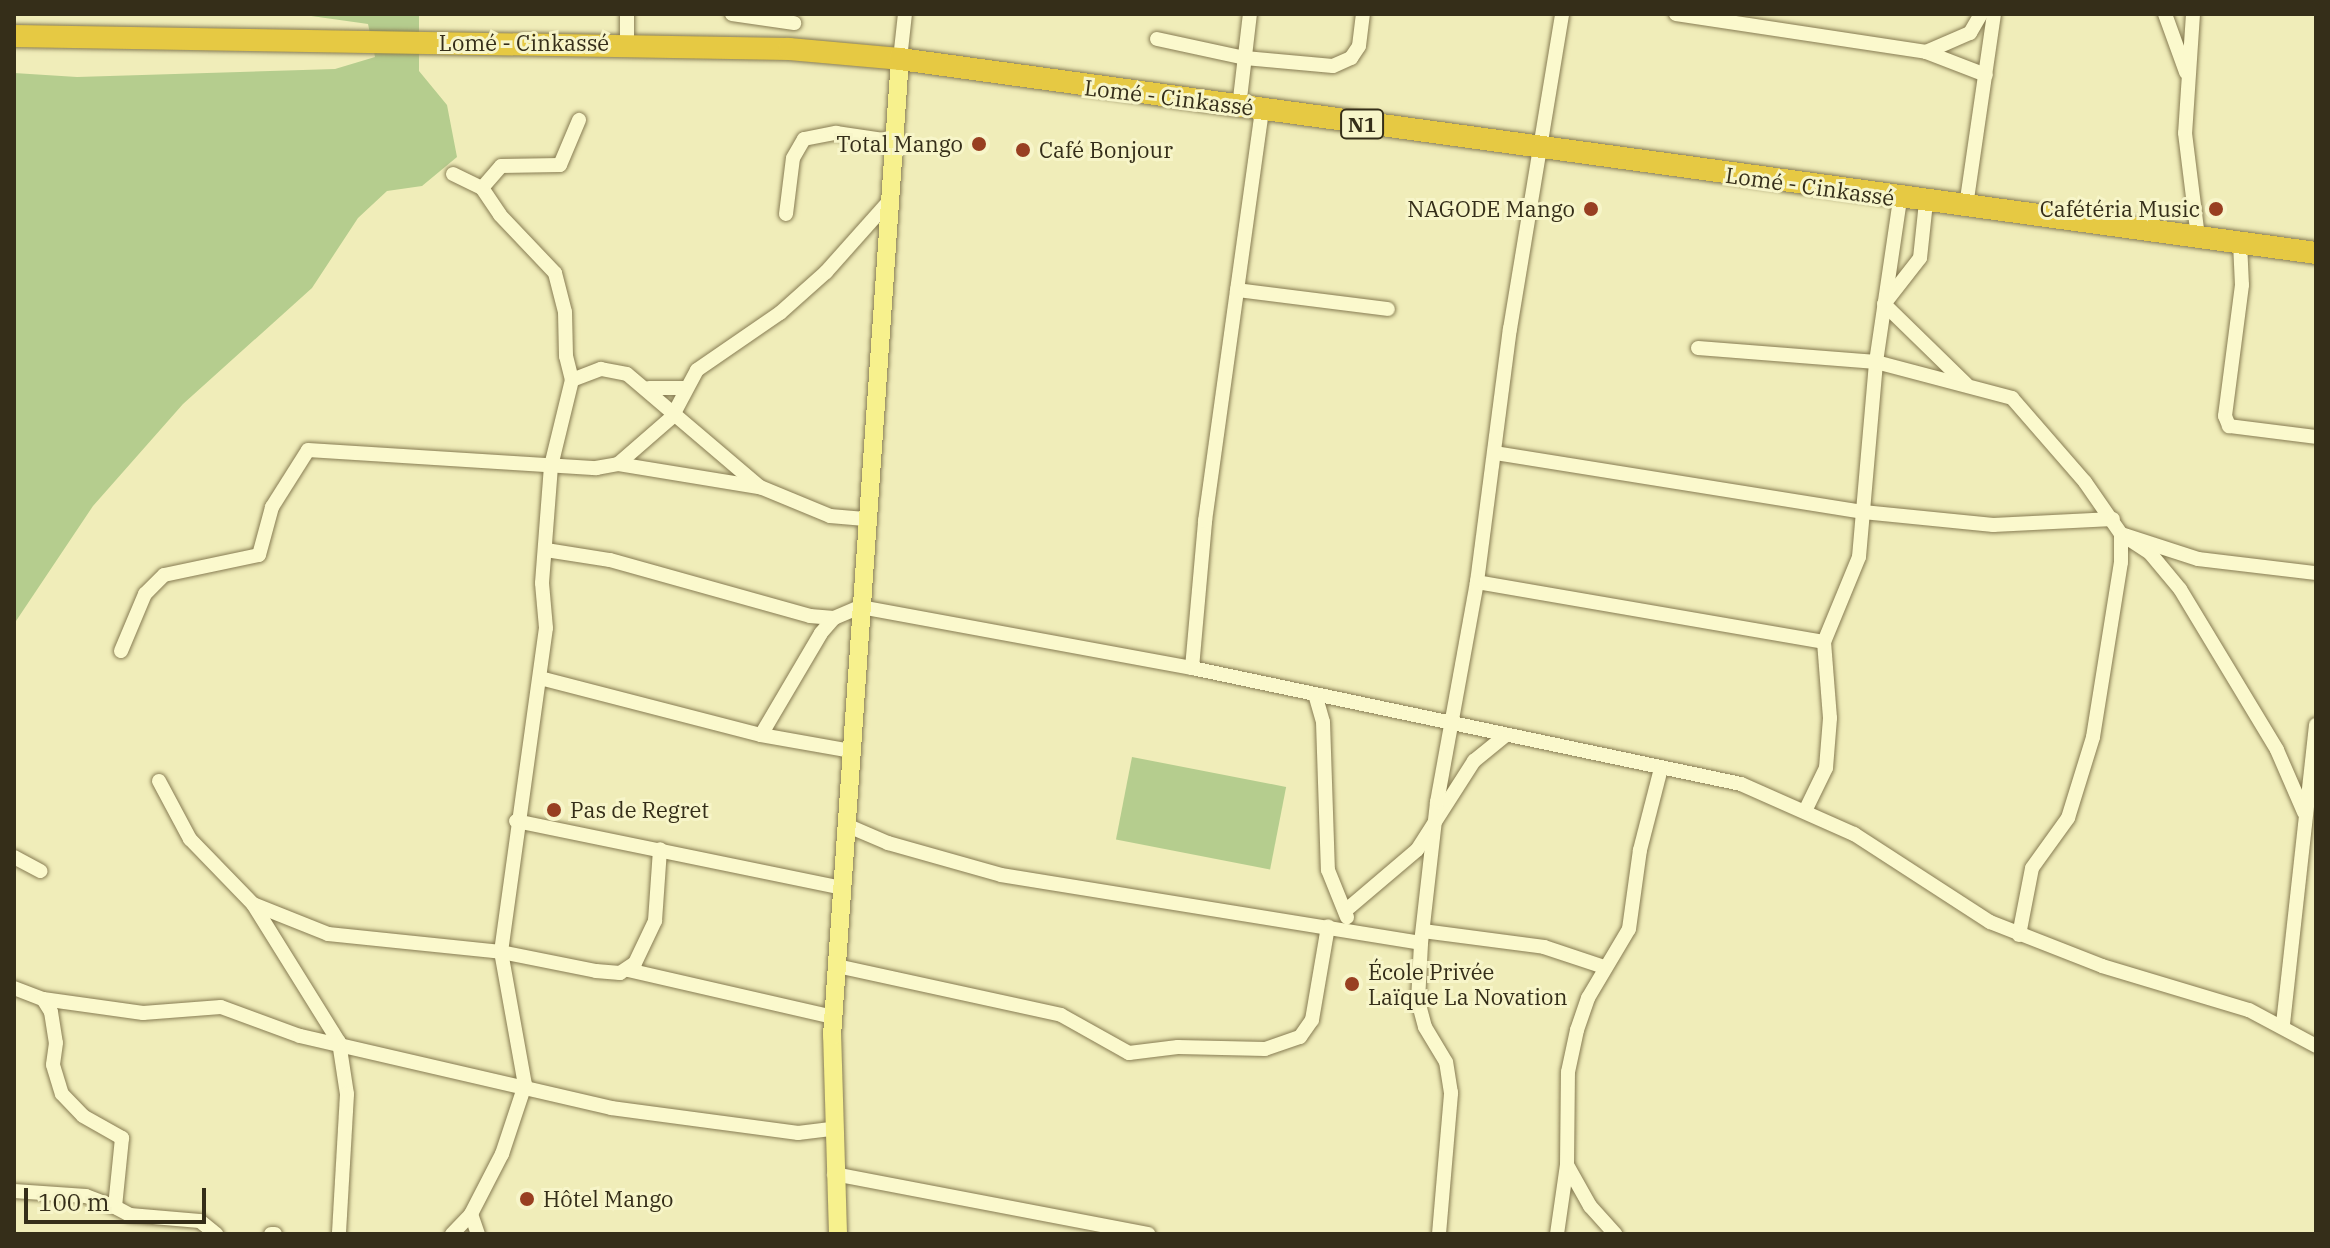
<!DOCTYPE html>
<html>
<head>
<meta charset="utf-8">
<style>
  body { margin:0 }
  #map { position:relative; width:2330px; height:1248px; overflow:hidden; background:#f0edb9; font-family:"IBM Plex Serif",serif }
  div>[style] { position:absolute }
  .green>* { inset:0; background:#b5cd8e; transform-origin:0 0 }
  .roads { filter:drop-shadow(0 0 2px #877c53) drop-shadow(0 0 2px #877c53) }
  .minor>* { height:14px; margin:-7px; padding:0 7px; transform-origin:7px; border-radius:7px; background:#fbf9cd }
  .major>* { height:18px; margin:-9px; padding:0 9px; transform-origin:9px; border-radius:9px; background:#f7f18d }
  .highway>* { height:22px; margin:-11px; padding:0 11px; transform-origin:11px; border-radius:11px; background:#e6c943 }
  .dots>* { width:22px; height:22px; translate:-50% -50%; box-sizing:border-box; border:4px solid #f7f5c9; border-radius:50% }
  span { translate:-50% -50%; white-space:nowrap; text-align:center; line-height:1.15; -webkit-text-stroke:6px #f7f5c9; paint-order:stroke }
  .shield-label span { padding:2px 6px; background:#f7f5c9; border:2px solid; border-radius:6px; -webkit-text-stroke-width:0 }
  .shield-label { font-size:20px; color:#352e19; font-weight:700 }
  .street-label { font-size:22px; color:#352e19 }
  .poi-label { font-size:22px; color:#352e19 }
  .right { translate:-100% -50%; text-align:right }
  .left { translate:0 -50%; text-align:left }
  .frame { position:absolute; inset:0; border:16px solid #352e19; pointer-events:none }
  .scale { position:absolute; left:24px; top:1188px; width:182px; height:36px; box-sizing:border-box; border:4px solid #352e19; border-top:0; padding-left:10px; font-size:24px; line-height:28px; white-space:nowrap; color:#352e19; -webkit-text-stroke:6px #f7f5c9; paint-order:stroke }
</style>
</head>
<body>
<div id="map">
  <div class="green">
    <i style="clip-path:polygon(297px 14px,419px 14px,419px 71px,447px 105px,457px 157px,422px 186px,387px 191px,358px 218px,312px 288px,183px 404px,93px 506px,14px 624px,14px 73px,77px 77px,335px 69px,375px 57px,368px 24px)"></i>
    <i style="left:1132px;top:757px;width:157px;height:84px;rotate:11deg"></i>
  </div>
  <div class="roads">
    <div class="minor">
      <i style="left:732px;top:14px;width:63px;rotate:8.3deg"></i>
      <i style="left:1676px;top:14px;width:253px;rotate:8.6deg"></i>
      <i style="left:1926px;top:52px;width:64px;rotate:21deg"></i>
      <i style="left:2165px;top:14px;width:62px;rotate:70.1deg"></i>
      <i style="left:2193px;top:14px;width:119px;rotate:93.8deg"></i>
      <i style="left:2185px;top:133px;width:105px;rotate:82.9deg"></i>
      <i style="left:1157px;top:39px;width:90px;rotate:12.2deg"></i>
      <i style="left:1245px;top:58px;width:88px;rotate:5.2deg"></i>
      <i style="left:1333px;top:66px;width:20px;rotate:-24deg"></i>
      <i style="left:1351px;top:58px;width:14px;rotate:-56deg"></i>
      <i style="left:1359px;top:46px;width:32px;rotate:-83deg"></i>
      <i style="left:627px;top:43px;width:29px;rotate:-90deg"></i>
      <i style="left:1926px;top:52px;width:48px;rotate:-23.4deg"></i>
      <i style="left:1970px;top:33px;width:22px;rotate:-60deg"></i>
      <i style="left:900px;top:59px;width:45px;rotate:-83.7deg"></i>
      <i style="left:1239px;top:107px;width:94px;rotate:-83.3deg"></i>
      <i style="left:453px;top:174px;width:32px;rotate:26deg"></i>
      <i style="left:482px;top:188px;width:32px;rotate:56deg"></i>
      <i style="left:500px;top:215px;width:80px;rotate:46.5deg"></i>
      <i style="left:555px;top:273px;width:40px;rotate:75.6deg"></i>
      <i style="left:565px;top:312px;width:44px;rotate:88.7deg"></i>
      <i style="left:566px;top:356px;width:25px;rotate:76deg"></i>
      <i style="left:482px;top:188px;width:29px;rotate:-49deg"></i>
      <i style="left:501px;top:166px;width:59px;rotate:-1deg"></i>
      <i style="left:560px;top:165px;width:49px;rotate:-67.1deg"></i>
      <i style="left:1926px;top:202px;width:56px;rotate:96.1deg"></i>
      <i style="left:1920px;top:258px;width:58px;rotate:128deg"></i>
      <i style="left:1884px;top:304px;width:115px;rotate:44.3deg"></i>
      <i style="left:1966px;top:206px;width:194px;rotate:-81.7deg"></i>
      <i style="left:786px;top:214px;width:56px;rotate:-82.9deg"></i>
      <i style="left:793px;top:158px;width:22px;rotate:-60deg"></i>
      <i style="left:804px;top:139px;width:33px;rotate:-11deg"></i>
      <i style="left:836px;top:133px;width:63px;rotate:8.3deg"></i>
      <i style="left:2240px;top:243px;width:42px;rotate:87.3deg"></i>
      <i style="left:2242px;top:285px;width:132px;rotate:97.4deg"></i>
      <i style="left:2225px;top:416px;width:11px;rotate:68deg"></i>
      <i style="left:2229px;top:426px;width:88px;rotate:7.2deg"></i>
      <i style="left:1237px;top:290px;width:152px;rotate:7.2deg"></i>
      <i style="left:1698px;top:348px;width:179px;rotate:4.5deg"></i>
      <i style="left:1876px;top:362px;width:141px;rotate:14.8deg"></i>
      <i style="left:2012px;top:398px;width:111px;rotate:49deg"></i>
      <i style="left:2085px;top:482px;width:63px;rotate:55.3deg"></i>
      <i style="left:2121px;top:534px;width:35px;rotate:33deg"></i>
      <i style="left:2150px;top:553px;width:47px;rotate:50.2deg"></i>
      <i style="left:2180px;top:589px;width:188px;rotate:58.9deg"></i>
      <i style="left:2277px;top:750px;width:68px;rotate:66.5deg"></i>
      <i style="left:649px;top:388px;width:37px"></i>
      <i style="left:1495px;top:453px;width:373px;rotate:9.1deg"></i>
      <i style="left:1863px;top:512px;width:131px;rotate:5.7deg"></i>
      <i style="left:1993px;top:525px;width:120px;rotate:-2.9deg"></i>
      <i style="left:618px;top:464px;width:143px;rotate:9.3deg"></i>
      <i style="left:546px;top:550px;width:65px;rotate:8.9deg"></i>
      <i style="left:610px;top:560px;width:208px;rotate:15.6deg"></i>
      <i style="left:810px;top:616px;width:24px;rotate:5deg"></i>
      <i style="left:1477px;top:582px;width:352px;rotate:9.8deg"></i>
      <i style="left:121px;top:651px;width:62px;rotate:-67.2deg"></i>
      <i style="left:145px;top:594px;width:27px;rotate:-45deg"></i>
      <i style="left:164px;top:575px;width:97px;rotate:-11.9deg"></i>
      <i style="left:259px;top:555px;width:50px;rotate:-74.8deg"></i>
      <i style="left:272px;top:507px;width:67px;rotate:-57.7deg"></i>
      <i style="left:308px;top:450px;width:289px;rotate:3.6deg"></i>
      <i style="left:596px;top:468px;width:22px;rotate:-10deg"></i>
      <i style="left:618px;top:464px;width:72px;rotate:-41deg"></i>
      <i style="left:672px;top:417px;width:53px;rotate:-62deg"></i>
      <i style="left:697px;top:370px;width:101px;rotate:-34.5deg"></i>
      <i style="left:780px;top:313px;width:62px;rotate:-41.7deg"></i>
      <i style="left:826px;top:272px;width:98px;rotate:-48.3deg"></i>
      <i style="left:1192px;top:668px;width:148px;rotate:-84.9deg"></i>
      <i style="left:1205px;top:521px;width:416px;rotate:-82.1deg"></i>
      <i style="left:540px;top:678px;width:228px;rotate:14.5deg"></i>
      <i style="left:761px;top:735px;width:91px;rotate:10.1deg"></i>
      <i style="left:1315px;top:694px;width:29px;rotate:74deg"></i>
      <i style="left:1323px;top:722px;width:148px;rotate:88.1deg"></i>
      <i style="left:1328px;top:870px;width:51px;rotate:68deg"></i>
      <i style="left:761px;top:735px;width:118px;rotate:-59.5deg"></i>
      <i style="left:821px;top:633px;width:20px;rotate:-49deg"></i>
      <i style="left:834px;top:618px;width:28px;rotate:-23deg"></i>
      <i style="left:860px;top:607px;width:338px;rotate:10.4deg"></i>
      <i style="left:1192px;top:668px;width:561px;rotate:11.93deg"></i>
      <i style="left:1741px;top:784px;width:124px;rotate:23.9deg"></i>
      <i style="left:1854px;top:834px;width:162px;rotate:32.9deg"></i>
      <i style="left:1990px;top:922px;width:120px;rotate:21.4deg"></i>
      <i style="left:2102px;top:966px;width:153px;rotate:16.7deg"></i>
      <i style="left:2249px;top:1010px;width:76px;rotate:28.2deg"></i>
      <i style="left:159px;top:781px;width:66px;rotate:61.9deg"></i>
      <i style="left:190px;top:839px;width:91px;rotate:45.9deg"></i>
      <i style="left:253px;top:904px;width:81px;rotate:21.8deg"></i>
      <i style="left:328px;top:934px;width:174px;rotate:5.9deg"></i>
      <i style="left:501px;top:952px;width:97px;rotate:11.3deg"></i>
      <i style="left:596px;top:971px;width:24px;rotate:5deg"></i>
      <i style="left:620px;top:973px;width:18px;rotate:-34deg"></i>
      <i style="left:635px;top:963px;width:47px;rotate:-64.5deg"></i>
      <i style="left:655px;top:921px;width:72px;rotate:-86deg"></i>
      <i style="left:1806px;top:809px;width:46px;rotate:-64deg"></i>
      <i style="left:1826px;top:768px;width:50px;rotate:-85.4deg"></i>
      <i style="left:1830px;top:718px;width:76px;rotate:-94.5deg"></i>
      <i style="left:1824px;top:642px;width:92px;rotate:-67.6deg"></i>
      <i style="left:1859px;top:557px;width:196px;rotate:-85deg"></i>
      <i style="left:1876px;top:362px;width:165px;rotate:-81.6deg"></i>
      <i style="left:516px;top:821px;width:332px;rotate:11.6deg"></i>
      <i style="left:846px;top:825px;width:46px;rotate:23.2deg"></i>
      <i style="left:888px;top:843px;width:117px;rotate:15.8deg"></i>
      <i style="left:1001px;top:875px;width:425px;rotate:9.2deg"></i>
      <i style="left:14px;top:857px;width:30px;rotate:28deg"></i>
      <i style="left:253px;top:904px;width:163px;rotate:58.1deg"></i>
      <i style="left:339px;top:1042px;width:53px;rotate:81.3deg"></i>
      <i style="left:347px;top:1094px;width:140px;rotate:93.3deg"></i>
      <i style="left:1345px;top:911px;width:94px;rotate:-40.3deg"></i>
      <i style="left:1417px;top:850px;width:106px;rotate:-57.4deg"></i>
      <i style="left:1474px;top:761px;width:41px;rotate:-39.1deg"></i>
      <i style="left:1423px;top:931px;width:122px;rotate:7.5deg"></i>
      <i style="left:1544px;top:947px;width:63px;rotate:18.4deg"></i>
      <i style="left:2019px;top:935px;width:68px;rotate:-79deg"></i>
      <i style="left:2032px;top:868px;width:62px;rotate:-54.2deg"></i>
      <i style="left:2068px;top:818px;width:85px;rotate:-72.8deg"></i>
      <i style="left:2093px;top:737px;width:177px;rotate:-80.9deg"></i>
      <i style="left:2121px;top:562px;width:28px;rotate:-90deg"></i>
      <i style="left:2121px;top:534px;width:81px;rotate:18deg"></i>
      <i style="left:2198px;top:559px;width:119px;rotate:6.8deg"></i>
      <i style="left:837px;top:966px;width:229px;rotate:12.3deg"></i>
      <i style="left:1061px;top:1015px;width:78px;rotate:29.2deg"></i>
      <i style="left:1129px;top:1053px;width:49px;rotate:-7deg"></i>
      <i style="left:1178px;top:1047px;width:87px;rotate:1.3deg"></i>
      <i style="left:1265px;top:1049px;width:37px;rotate:-19deg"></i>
      <i style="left:1300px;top:1037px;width:21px;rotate:-55deg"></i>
      <i style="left:1312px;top:1020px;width:95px;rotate:-80.3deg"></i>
      <i style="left:628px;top:970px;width:211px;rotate:12.9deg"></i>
      <i style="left:14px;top:988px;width:31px;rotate:21deg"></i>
      <i style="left:43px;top:999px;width:101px;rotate:8deg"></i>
      <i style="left:143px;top:1013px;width:78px;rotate:-4.4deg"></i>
      <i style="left:221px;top:1007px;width:84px;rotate:20.2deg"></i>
      <i style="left:300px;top:1036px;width:319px;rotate:13deg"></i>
      <i style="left:611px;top:1108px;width:189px;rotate:7.6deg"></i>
      <i style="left:798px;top:1133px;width:35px;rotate:-7deg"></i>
      <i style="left:43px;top:999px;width:15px;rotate:58deg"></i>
      <i style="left:51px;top:1012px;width:31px;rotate:81deg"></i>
      <i style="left:56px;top:1043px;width:22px;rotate:98deg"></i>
      <i style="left:53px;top:1065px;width:30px;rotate:73deg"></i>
      <i style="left:62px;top:1094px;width:30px;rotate:46deg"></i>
      <i style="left:83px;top:1116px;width:45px;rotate:29.4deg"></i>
      <i style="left:122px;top:1138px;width:69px;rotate:95.8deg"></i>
      <i style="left:115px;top:1207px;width:17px;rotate:28deg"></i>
      <i style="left:130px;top:1215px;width:70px;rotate:4.9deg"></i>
      <i style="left:200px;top:1221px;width:21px;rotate:39deg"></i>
      <i style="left:2283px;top:1024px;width:301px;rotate:-83.7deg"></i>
      <i style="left:1567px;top:1165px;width:47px;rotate:60.7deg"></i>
      <i style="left:1590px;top:1206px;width:38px;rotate:48deg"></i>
      <i style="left:834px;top:1174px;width:320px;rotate:10.8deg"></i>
      <i style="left:14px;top:1191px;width:72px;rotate:4deg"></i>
      <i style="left:86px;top:1196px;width:31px;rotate:21deg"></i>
      <i style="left:471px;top:1214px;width:21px;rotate:71deg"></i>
      <i style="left:271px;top:1234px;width:4px"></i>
      <i style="left:452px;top:1234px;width:28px;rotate:-46deg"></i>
      <i style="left:471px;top:1214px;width:68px;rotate:-62.7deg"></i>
      <i style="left:502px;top:1154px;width:73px;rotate:-71.6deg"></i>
      <i style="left:525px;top:1085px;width:135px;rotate:-100.2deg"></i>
      <i style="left:501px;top:952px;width:327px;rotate:-82.1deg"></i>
      <i style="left:546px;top:628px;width:45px;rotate:-95.1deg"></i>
      <i style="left:542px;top:583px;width:117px;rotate:-85.6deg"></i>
      <i style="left:551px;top:466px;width:89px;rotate:-76.3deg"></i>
      <i style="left:572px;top:380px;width:31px;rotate:-21deg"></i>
      <i style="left:601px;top:369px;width:26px;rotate:11deg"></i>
      <i style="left:627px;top:374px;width:175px;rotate:40.4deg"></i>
      <i style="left:760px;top:487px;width:76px;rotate:22.5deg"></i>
      <i style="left:830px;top:516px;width:38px;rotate:5deg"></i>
      <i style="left:1439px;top:1234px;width:142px;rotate:-85.1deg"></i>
      <i style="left:1451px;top:1093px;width:31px;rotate:-99deg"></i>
      <i style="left:1446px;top:1062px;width:41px;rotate:-121deg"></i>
      <i style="left:1425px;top:1027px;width:27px;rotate:-105deg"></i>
      <i style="left:1418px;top:1001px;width:58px;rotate:-87deg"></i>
      <i style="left:1421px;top:943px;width:142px;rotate:-83.5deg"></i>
      <i style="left:1437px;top:802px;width:224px;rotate:-79.7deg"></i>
      <i style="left:1477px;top:582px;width:255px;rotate:-82.6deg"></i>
      <i style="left:1510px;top:329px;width:319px;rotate:-80.6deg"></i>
      <i style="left:1557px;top:1234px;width:70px;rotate:-81.8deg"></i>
      <i style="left:1567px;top:1165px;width:93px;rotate:-89.4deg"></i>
      <i style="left:1568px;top:1072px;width:43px;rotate:-77.9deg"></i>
      <i style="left:1577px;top:1030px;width:34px;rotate:-71deg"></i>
      <i style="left:1588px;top:998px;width:80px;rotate:-59.3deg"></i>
      <i style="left:1629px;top:929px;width:80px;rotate:-82.1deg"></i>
      <i style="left:1640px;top:850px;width:85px;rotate:-75.6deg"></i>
    </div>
    <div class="major">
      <i style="left:838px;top:1234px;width:198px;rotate:-91.7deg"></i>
      <i style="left:832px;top:1036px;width:979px;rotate:-86.02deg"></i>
    </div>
    <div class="highway">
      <i style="left:14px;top:36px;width:775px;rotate:0.96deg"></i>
      <i style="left:789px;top:49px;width:111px;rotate:5.1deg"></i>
      <i style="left:900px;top:59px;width:1429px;rotate:7.8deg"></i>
    </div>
  </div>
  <div class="dots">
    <i style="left:979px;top:144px;background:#983f21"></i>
    <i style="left:1023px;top:150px;background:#983f21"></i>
    <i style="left:1591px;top:209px;background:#983f21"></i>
    <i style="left:2216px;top:209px;background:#983f21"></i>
    <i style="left:554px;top:810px;background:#983f21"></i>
    <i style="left:1352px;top:984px;background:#983f21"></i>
    <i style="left:527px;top:1199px;background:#983f21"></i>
  </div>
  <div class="shield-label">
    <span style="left:1362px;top:124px">N1</span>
  </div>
  <div class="street-label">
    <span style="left:524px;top:43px">Lomé - Cinkassé</span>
    <span style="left:1169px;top:97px;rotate:7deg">Lomé - Cinkassé</span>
    <span style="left:1810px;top:186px;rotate:8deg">Lomé - Cinkassé</span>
  </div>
  <div class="poi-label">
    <span class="right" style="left:963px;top:144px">Total Mango</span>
    <span class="left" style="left:1039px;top:150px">Café Bonjour</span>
    <span class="right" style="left:1575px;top:209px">NAGODE Mango</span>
    <span class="right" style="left:2200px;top:209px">Cafétéria Music</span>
    <span class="left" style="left:570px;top:810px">Pas de Regret</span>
    <span class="left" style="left:1368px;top:984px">École Privée<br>Laïque La Novation</span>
    <span class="left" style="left:543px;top:1199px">Hôtel Mango</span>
  </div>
  <div class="frame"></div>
  <div class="scale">100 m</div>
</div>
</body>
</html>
